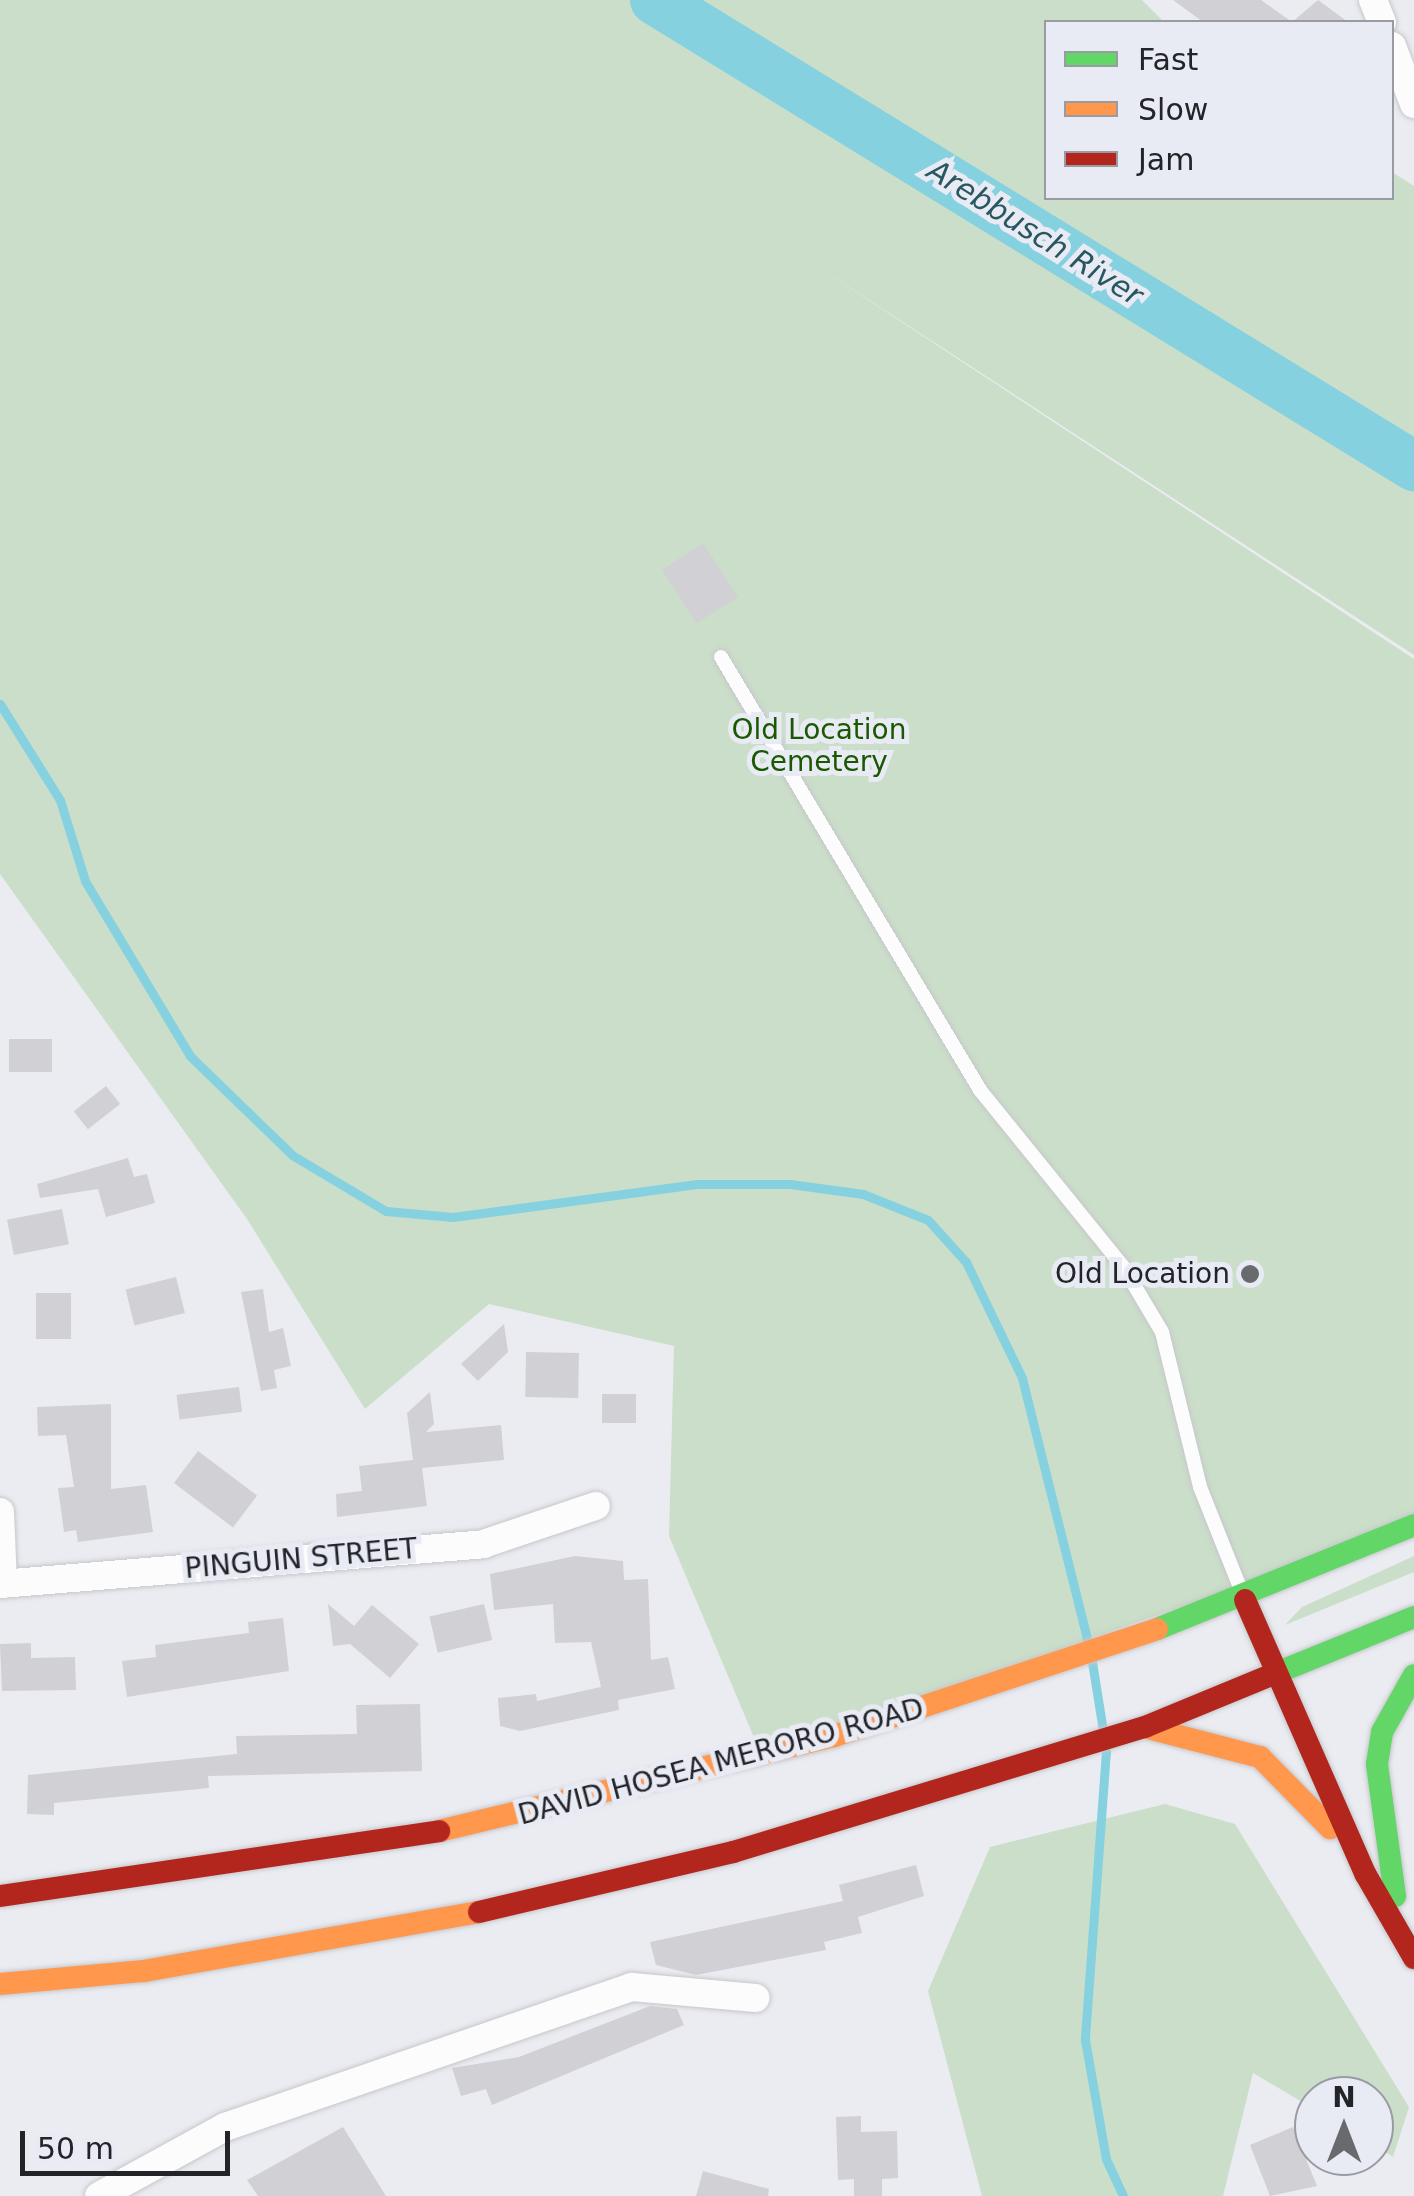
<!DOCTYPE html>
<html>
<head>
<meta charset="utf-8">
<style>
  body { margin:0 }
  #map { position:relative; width:1414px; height:2196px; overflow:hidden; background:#ebecf1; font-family:"DejaVu Sans",sans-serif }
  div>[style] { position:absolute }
  .green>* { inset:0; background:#cbdec9 }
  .stream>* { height:9px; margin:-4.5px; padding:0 4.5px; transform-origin:4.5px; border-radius:4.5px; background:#86d1e0 }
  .river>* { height:50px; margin:-25px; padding:0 25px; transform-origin:25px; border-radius:25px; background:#86d1e0 }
  .building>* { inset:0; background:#d1d0d4; transform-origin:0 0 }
  .roads { filter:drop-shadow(0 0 2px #c6c7cb) drop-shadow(0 0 2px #c6c7cb) }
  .lane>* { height:14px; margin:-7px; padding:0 7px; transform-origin:7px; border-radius:7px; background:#fcfcfd }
  .street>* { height:28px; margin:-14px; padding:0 14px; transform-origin:14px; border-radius:14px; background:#fcfcfd }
  .fast>* { height:22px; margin:-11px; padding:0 11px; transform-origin:11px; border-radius:11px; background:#63d668 }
  .slow>* { height:22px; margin:-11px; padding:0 11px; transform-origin:11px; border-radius:11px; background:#ff974d }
  .jam>* { height:22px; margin:-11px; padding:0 11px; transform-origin:11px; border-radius:11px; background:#b3261e }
  .dots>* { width:28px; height:28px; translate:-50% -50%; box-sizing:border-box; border:5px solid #e8eaf4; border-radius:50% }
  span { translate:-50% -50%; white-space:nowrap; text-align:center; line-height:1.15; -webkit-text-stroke:10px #e8eaf4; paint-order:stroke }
  .park-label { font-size:28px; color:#1a5900 }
  .poi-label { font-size:28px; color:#232428 }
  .right { translate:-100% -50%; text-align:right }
  .street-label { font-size:28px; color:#232428 }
  .water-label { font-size:30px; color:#295760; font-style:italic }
  .legend { position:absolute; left:1044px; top:20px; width:350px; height:180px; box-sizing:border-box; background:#e8eaf4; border:2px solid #999ba2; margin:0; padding:12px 18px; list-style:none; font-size:30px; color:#232428 }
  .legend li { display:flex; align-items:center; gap:20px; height:50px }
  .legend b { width:50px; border:2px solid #999ba2 }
  .north { position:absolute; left:1294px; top:2076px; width:100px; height:100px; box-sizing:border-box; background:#e8eaf4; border:2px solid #999ba2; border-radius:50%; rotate:0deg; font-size:28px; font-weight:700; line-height:40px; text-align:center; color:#232428 }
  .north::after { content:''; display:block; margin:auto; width:35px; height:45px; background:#696a6e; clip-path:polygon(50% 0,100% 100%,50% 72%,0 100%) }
  .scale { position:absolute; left:20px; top:2131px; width:210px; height:45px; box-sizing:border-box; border:5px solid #232428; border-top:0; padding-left:12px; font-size:30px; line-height:35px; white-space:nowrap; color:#232428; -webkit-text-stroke:8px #e8eaf4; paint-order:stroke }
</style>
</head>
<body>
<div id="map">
  <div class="green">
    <i style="clip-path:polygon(0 0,1142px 0,1164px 22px,1046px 22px,1046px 198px,1392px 198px,1392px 172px,1414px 186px,1414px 655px,806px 259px,1414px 659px,1414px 1525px,761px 1754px,669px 1536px,674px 1346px,489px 1304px,365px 1409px,247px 1219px,0 874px)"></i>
    <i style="clip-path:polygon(1414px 1556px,1414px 1572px,1285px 1625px,1302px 1607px)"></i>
    <i style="clip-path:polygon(1165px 1804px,1235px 1824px,1409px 2107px,1393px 2157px,1374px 2145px,1374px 2096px,1314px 2096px,1314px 2109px,1253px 2073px,1223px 2196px,982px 2196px,928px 1991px,990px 1847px)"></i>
  </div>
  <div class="stream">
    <i style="left:0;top:704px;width:113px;rotate:58deg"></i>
    <i style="left:60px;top:800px;width:85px;rotate:72.8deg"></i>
    <i style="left:85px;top:881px;width:204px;rotate:59deg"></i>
    <i style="left:190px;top:1056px;width:142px;rotate:44.1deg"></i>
    <i style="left:292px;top:1155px;width:109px;rotate:30.8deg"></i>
    <i style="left:386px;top:1211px;width:67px;rotate:5.1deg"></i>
    <i style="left:453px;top:1217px;width:246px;rotate:-7.7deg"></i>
    <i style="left:697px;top:1184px;width:93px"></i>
    <i style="left:790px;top:1184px;width:74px;rotate:7.8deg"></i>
    <i style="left:863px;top:1194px;width:70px;rotate:21.8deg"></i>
    <i style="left:928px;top:1220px;width:57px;rotate:47.9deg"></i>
    <i style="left:966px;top:1262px;width:129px;rotate:64.2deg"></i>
    <i style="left:1022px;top:1378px;width:272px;rotate:76deg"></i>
    <i style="left:1092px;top:1662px;width:70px;rotate:80.9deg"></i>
    <i style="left:1106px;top:1751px;width:290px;rotate:94.2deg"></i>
    <i style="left:1085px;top:2040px;width:121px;rotate:80deg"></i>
    <i style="left:1106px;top:2159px;width:41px;rotate:65.3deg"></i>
  </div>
  <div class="river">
    <i style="left:655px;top:0;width:891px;rotate:31.55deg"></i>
  </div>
  <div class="building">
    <i style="clip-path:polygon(1173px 0,1261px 0,1292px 22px,1318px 0,1348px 22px,1203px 22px)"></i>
    <i style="left:703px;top:543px;width:64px;height:49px;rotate:57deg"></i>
    <i style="left:9px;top:1039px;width:43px;height:33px"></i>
    <i style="left:106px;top:1086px;width:23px;height:41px;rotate:52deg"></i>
    <i style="clip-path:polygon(128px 1158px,134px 1177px,147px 1174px,155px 1203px,106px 1217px,98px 1189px,40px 1198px,37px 1184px)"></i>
    <i style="left:62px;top:1209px;width:36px;height:56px;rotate:79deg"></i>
    <i style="left:176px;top:1277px;width:37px;height:52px;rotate:76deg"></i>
    <i style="clip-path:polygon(263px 1289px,269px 1332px,283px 1328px,291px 1366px,274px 1370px,277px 1388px,261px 1391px,241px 1292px)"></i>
    <i style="left:36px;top:1293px;width:35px;height:46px"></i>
    <i style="clip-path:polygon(504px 1324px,508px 1352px,478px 1381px,461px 1364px)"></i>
    <i style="left:526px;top:1352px;width:53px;height:45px;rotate:1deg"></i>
    <i style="left:239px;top:1387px;width:25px;height:63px;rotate:83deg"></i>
    <i style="clip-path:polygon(430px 1392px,434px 1424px,426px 1432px,501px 1425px,504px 1460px,422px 1468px,427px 1506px,337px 1517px,336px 1494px,362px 1491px,359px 1466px,413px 1460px,407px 1413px)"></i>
    <i style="left:602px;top:1394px;width:34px;height:29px"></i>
    <i style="clip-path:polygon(111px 1404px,111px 1489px,146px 1485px,153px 1532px,78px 1542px,76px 1530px,64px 1532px,58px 1488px,74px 1487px,66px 1435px,38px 1436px,37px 1407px)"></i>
    <i style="left:198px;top:1451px;width:74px;height:40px;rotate:37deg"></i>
    <i style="clip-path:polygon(575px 1556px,623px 1561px,624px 1580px,648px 1579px,651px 1660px,668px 1657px,675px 1689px,618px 1700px,619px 1710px,520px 1731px,500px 1726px,498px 1698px,536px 1694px,537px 1701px,601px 1687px,591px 1642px,555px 1643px,553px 1604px,494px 1610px,490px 1574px)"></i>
    <i style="clip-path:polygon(328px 1604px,354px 1626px,372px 1605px,419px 1644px,390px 1678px,350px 1644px,333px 1646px)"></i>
    <i style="left:484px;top:1604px;width:37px;height:56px;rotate:77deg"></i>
    <i style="clip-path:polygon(283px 1618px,289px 1671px,127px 1697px,122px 1661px,156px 1657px,155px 1645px,249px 1633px,248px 1622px)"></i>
    <i style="clip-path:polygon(31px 1643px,31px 1658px,75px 1657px,76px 1690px,2px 1691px,0 1644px)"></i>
    <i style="clip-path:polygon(420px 1704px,422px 1771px,208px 1776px,209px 1788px,54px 1803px,54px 1815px,27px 1814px,28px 1775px,237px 1754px,236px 1736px,357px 1734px,356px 1705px)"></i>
    <i style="clip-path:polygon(916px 1865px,924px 1896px,858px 1917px,862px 1933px,824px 1942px,826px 1950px,696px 1975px,656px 1965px,650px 1942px,843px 1901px,839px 1885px)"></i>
    <i style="clip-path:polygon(650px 2006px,677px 2009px,684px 2025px,492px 2105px,486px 2089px,461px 2096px,452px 2068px,519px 2057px)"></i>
    <i style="clip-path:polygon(861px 2116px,861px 2132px,897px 2131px,898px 2178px,882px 2179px,882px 2196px,854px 2196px,854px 2179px,838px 2180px,836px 2117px)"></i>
    <i style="clip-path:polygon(343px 2127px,386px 2196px,258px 2196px,247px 2180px)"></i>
    <i style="clip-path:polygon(1293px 2127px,1317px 2186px,1270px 2196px,1250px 2145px)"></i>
    <i style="clip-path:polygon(703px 2171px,769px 2189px,768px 2196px,696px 2196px)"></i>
  </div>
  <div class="roads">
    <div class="lane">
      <i style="left:721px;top:657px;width:505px;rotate:59.11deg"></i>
      <i style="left:980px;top:1090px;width:229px;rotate:51deg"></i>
      <i style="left:1124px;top:1268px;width:74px;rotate:59.3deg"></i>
      <i style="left:1162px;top:1332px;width:160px;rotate:76.2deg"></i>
      <i style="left:1200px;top:1487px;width:116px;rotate:68.3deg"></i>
    </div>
    <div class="street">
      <i style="left:1373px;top:0;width:24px;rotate:68deg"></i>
      <i style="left:1392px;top:46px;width:62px;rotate:69.2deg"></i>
      <i style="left:0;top:1512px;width:72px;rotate:87.6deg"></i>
      <i style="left:0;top:1584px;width:485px;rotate:-4.7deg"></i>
      <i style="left:483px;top:1544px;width:119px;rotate:-18.6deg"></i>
      <i style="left:99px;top:2196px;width:144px;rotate:-28.7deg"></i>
      <i style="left:225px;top:2127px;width:430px;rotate:-19deg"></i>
      <i style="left:632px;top:1987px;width:124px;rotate:5.1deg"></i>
    </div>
    <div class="fast">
      <i style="left:1157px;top:1629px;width:277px;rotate:-22deg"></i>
      <i style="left:1269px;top:1676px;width:157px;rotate:-22.1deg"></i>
      <i style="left:1395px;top:1896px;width:133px;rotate:-97.8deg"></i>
      <i style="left:1377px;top:1764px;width:32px;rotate:-81deg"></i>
      <i style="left:1382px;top:1732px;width:65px;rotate:-60.7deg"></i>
    </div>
    <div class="slow">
      <i style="left:1148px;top:1728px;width:116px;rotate:14.5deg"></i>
      <i style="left:1260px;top:1757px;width:100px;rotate:45.4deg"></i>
      <i style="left:439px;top:1831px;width:406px;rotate:-13.5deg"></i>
      <i style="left:834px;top:1736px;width:340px;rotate:-18.3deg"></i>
      <i style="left:0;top:1984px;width:145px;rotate:-5.2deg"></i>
      <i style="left:144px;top:1971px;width:340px;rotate:-10deg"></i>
    </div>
    <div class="jam">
      <i style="left:1245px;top:1600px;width:300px;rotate:66.3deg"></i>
      <i style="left:1366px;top:1875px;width:96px;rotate:60deg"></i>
      <i style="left:0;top:1896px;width:444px;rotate:-8.4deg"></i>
      <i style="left:479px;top:1912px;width:261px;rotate:-13.3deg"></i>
      <i style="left:733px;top:1852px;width:431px;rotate:-16.9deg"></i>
      <i style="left:1145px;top:1727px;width:134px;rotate:-22.4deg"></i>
    </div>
  </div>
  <div class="dots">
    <i style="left:1250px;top:1274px;background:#696a6e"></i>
  </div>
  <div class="park-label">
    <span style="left:819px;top:746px">Old Location<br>Cemetery</span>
  </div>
  <div class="poi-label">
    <span class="right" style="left:1230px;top:1274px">Old Location</span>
  </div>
  <div class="street-label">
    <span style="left:301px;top:1559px;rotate:-5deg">PINGUIN STREET</span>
    <span style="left:721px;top:1762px;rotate:-15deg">DAVID HOSEA MERORO ROAD</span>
  </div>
  <div class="water-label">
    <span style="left:1035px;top:233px;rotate:32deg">Arebbusch River</span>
  </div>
  <ul class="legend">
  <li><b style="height:12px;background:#63d668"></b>Fast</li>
  <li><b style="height:12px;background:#ff974d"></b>Slow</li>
  <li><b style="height:12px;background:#b3261e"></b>Jam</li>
  </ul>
  <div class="north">N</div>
  <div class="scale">50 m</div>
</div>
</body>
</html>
